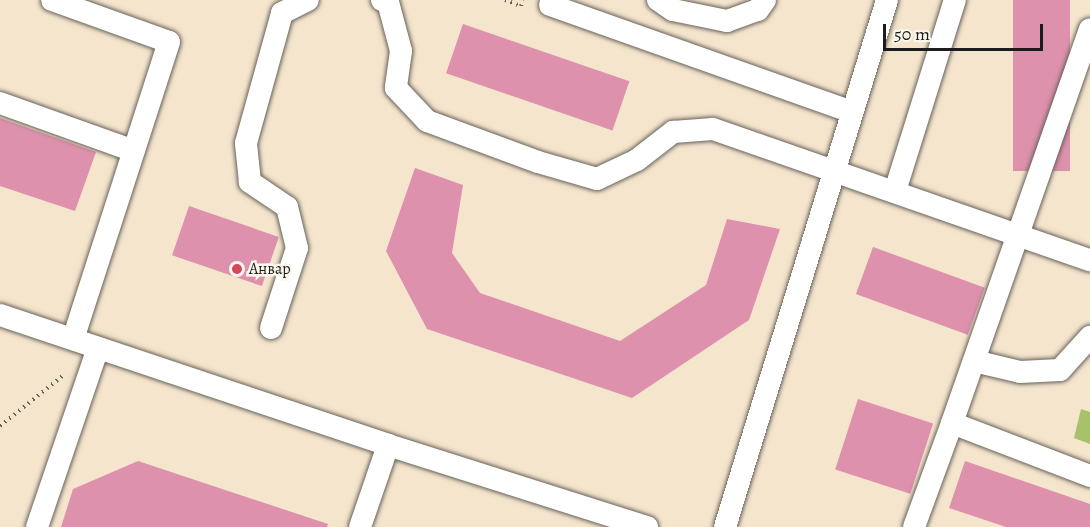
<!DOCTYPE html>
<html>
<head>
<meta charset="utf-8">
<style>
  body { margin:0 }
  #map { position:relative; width:1090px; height:527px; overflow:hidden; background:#f5e5cd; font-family:Alegreya,serif }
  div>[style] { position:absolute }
  .green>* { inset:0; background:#a7c268 }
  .building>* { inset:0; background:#dd91ad; transform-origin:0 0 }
  .path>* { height:4px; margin-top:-2px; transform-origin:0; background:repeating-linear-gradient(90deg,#68625a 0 1.5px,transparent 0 6px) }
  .roads { filter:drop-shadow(0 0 2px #68625a) drop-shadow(0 0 2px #68625a) }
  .minor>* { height:22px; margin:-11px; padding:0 11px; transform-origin:11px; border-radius:11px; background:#fff }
  .dots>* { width:16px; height:16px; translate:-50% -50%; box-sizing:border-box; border:3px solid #fbf7ec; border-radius:50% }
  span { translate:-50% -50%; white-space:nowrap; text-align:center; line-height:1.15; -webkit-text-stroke:5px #fbf7ec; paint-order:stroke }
  .poi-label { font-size:16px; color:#1c1c1c }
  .left { translate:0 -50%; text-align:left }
  .scale { position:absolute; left:883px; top:24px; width:160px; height:27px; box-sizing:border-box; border:3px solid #1c1c1c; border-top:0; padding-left:8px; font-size:18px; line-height:21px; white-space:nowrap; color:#1c1c1c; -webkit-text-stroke:4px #fbf7ec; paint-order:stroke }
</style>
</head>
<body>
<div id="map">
  <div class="green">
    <i style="clip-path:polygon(1081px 409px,1090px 412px,1090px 444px,1074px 438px)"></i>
  </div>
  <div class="building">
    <i style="left:1013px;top:0;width:57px;height:171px"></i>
    <i style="left:463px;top:24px;width:176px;height:52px;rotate:19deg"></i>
    <i style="clip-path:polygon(0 118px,96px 152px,75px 211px,0 186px)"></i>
    <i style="clip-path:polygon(415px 168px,463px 185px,452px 253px,480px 293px,620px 341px,706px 285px,727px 219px,780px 229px,749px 320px,632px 398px,427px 329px,386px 251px)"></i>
    <i style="left:189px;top:206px;width:95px;height:52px;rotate:19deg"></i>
    <i style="left:873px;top:247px;width:119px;height:50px;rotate:20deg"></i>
    <i style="left:858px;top:399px;width:79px;height:74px;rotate:18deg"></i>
    <i style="clip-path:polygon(138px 461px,328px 524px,327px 527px,61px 527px,73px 489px)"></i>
    <i style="clip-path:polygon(965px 461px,1090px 504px,1090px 527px,1006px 527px,949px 508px)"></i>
  </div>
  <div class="path">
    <i style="left:505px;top:0;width:17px;rotate:21deg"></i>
    <i style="left:521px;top:6px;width:6px;rotate:-72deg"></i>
    <i style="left:0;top:426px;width:83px;rotate:-38.7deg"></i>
  </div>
  <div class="roads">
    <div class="minor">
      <i style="left:52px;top:0;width:124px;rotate:19.7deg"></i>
      <i style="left:169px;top:42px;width:312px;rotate:107.9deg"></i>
      <i style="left:382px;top:0;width:6px;rotate:18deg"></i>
      <i style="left:388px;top:2px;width:51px;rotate:75.1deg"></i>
      <i style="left:401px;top:51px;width:37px;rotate:98deg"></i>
      <i style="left:396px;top:88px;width:45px;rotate:46.8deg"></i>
      <i style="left:427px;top:121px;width:118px;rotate:20.3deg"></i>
      <i style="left:538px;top:162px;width:61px;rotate:16.1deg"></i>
      <i style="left:597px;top:179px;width:44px;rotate:-25.4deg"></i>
      <i style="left:637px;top:160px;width:46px;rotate:-37.9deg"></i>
      <i style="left:673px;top:132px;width:40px;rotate:-4.3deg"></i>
      <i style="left:713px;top:129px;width:399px;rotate:19.2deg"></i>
      <i style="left:658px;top:0;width:18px;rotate:34deg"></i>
      <i style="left:673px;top:10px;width:55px;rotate:11.5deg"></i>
      <i style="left:727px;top:21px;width:33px;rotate:-20deg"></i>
      <i style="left:758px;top:10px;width:12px;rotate:-55deg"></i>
      <i style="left:550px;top:5px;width:320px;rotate:19.5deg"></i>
      <i style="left:0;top:103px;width:142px;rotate:19.7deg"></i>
      <i style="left:895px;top:191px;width:200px;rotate:-72.6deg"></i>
      <i style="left:0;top:315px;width:409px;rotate:18.5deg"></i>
      <i style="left:388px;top:445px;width:272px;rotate:17.6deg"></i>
      <i style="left:271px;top:328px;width:84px;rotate:-72deg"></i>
      <i style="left:297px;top:248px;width:42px;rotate:-103.7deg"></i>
      <i style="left:287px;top:207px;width:45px;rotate:-146deg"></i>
      <i style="left:250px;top:182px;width:39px;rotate:-96deg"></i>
      <i style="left:246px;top:143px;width:135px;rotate:-74.5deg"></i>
      <i style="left:282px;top:13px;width:29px;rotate:-27deg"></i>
      <i style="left:974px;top:361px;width:47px;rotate:13.4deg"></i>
      <i style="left:1020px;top:372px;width:40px;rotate:-2.9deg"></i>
      <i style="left:1060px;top:370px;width:45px;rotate:-47.7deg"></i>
      <i style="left:952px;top:423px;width:417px;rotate:-70.7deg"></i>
      <i style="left:37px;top:527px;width:189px;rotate:-71.2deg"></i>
      <i style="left:360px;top:527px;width:87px;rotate:-71.1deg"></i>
      <i style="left:725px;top:527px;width:551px;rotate:-72.91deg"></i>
      <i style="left:914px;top:527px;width:111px;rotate:-69.9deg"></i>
      <i style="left:952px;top:423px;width:148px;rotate:21deg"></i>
    </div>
  </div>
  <div class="dots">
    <i style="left:237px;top:269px;background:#d1495b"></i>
  </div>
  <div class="poi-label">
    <span class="left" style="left:249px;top:269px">Анвар</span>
  </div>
  <div class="scale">50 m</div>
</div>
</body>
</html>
